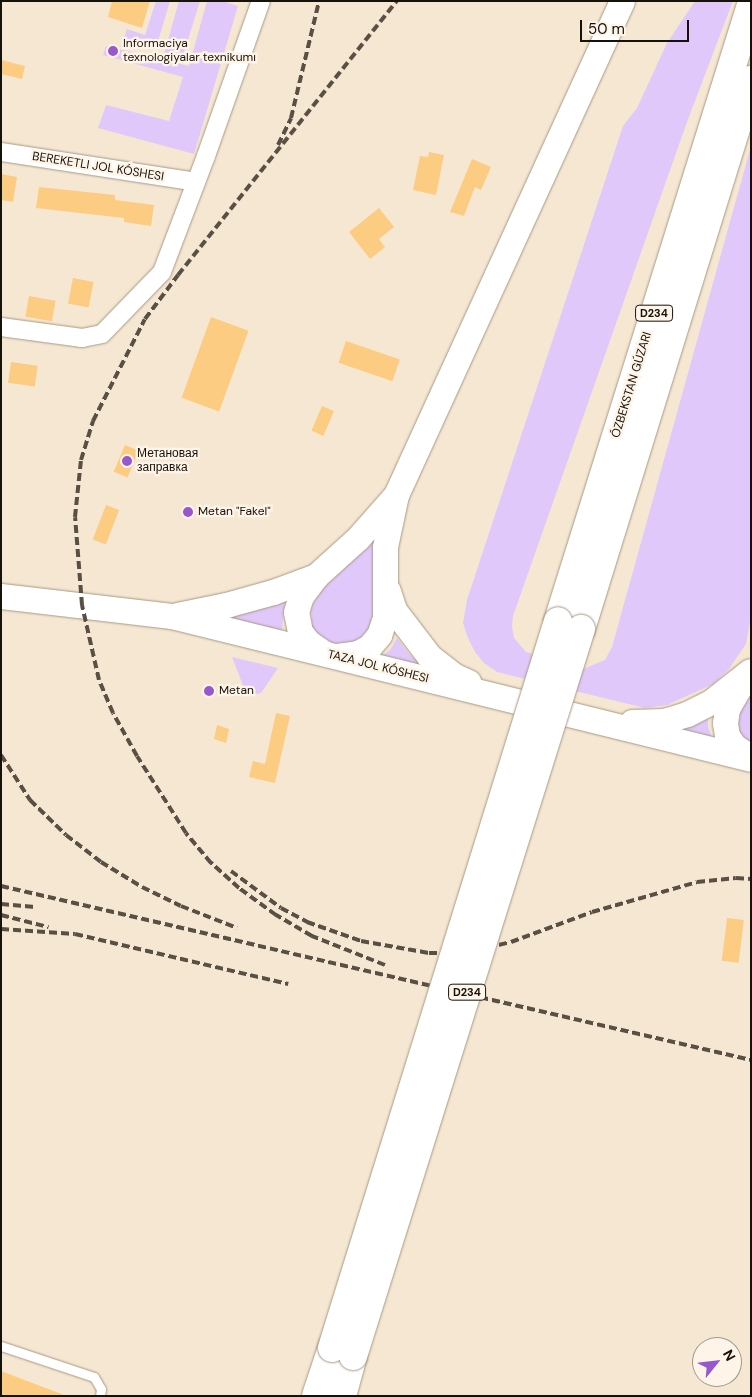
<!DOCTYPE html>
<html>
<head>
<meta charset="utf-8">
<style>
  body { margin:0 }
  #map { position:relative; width:752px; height:1397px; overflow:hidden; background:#f6e7d2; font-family:"DM Sans",sans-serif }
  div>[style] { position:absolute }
  .green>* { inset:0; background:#e1c8fa }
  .building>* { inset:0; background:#fccc82; transform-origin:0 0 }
  .roads { filter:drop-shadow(0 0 1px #a79985) drop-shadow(0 0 1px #a79985) }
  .lane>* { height:9px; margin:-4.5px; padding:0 4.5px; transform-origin:4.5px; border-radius:4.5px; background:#fff }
  .street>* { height:18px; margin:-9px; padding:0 9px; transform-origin:9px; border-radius:9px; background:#fff }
  .secondary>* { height:25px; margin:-12.5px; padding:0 12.5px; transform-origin:12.5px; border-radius:12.5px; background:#fff }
  .primary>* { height:28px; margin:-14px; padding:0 14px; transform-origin:14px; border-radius:14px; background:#fff }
  .rail>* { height:4px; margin-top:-2px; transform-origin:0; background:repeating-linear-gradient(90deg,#585044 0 8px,transparent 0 12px) }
  .bridges { filter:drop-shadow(0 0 1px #a79985) drop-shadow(0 0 1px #a79985) }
  .primary-bridge>* { height:28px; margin:-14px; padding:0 14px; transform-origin:14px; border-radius:14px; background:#fff }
  .dots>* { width:14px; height:14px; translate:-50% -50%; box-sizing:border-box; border:2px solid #fef5e8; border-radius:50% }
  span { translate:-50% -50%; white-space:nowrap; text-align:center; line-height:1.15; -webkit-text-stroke:4.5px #fef5e8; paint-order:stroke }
  .shield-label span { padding:1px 4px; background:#fef5e8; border:1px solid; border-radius:4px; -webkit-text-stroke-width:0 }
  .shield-label { font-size:11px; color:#161109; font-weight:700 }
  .poi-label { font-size:12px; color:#161109 }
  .left { translate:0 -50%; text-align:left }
  .street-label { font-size:12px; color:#161109 }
  .frame { position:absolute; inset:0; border:2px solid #161109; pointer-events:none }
  .north { position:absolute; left:692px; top:1337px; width:50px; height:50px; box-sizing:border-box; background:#fef5e8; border:1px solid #a19a8f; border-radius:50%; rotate:61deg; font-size:14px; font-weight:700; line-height:20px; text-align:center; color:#161109 }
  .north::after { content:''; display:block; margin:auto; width:18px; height:22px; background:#9858cd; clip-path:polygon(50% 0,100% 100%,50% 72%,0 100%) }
  .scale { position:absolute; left:580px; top:20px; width:109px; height:22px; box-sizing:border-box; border:2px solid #161109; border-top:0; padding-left:6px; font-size:15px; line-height:18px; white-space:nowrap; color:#161109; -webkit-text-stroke:4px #fef5e8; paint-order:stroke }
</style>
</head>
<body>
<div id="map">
  <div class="green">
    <i style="clip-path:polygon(156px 1px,170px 1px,156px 48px,124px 38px,127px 29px,145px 35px)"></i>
    <i style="clip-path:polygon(179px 1px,200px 1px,182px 59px,164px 54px)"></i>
    <i style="clip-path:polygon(207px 1px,223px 1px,238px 6px,194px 154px,98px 128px,106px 105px,169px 121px,183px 77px,103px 55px,106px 46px,189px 66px)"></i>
    <i style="clip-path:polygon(695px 1px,733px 1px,687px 122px,513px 616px,512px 626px,514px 638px,526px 652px,583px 669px,605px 660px,612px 647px,751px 146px,751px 616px,746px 644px,729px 669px,713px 684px,667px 705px,645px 708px,497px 672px,484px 663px,475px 652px,468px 638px,463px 623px,467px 600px,623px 126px,637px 108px,667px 43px)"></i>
    <i style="clip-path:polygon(374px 540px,373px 623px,361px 639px,342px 648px,326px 643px,312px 628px,311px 608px,320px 591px)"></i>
    <i style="clip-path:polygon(285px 599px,282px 631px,213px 617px)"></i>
    <i style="clip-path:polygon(397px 638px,410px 655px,425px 668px,381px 657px,390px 650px)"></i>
    <i style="clip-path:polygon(232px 657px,278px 668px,261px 693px,247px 696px)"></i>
    <i style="clip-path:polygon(751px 688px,751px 748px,736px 728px,738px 709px)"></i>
    <i style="clip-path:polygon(708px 715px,708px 727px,712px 737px,675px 727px)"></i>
  </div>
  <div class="building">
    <i style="clip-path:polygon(112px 1px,150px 1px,142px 28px,108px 17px)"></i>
    <i style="clip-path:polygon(1px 60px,25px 66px,22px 79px,1px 74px)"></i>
    <i style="clip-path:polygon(429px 152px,444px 155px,436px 195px,413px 190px,420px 156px,428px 157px)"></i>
    <i style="clip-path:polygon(472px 159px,491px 167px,481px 190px,475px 187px,464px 216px,450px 212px)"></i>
    <i style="clip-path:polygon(1px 174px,17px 177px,13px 202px,1px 200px)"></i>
    <i style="clip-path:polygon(39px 187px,115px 195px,115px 200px,154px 205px,151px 226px,124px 222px,124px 218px,36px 208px)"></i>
    <i style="clip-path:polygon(379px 208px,394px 227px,379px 239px,385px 247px,370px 259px,349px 232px)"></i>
    <i style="left:73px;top:278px;width:21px;height:26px;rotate:11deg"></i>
    <i style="left:29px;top:296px;width:27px;height:21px;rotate:10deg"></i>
    <i style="left:211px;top:317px;width:40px;height:86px;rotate:20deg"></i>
    <i style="left:346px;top:341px;width:57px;height:23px;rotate:19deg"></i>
    <i style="left:11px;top:362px;width:27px;height:21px;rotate:8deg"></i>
    <i style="left:322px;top:406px;width:13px;height:27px;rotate:23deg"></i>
    <i style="left:125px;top:445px;width:15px;height:29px;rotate:23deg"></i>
    <i style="left:106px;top:505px;width:14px;height:37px;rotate:21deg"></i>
    <i style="clip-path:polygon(276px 713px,290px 716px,275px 783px,249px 777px,253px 761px,265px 764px)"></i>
    <i style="clip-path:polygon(217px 725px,229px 729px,226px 743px,214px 739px)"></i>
    <i style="left:727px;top:918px;width:17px;height:43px;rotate:7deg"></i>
    <i style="clip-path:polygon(1px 1371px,64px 1395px,64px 1396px,1px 1396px)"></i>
  </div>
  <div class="roads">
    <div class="lane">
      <i style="left:1px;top:1346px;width:98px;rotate:18.4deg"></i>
      <i style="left:94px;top:1377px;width:14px;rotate:60deg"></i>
      <i style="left:101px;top:1389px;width:7px;rotate:98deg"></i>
    </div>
    <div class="street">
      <i style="left:1px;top:152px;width:197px;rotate:8.7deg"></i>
      <i style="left:1px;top:327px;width:82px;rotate:7.7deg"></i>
      <i style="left:82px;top:338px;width:20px;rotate:-11deg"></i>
      <i style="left:102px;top:334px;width:86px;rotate:-45.9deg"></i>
      <i style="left:162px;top:272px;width:124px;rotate:-69.2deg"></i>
      <i style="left:206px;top:156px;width:164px;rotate:-70.5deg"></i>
    </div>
    <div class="secondary">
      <i style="left:388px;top:591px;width:20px;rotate:72deg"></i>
      <i style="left:394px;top:610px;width:58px;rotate:52.7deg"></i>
      <i style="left:429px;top:656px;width:31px;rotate:38deg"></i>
      <i style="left:453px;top:675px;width:17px;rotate:25deg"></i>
      <i style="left:1px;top:596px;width:172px;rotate:6.7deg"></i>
      <i style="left:172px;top:616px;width:596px;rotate:13.87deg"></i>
      <i style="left:177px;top:615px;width:50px;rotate:-11.5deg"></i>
      <i style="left:226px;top:605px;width:49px;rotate:-15.5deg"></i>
      <i style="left:273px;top:592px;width:46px;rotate:-20.4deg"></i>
      <i style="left:324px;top:653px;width:18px;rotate:-146deg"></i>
      <i style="left:309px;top:643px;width:14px;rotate:-129deg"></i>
      <i style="left:300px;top:632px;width:20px;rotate:-101deg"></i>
      <i style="left:296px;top:612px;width:17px;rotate:-73deg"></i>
      <i style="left:301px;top:596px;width:25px;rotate:-53deg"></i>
      <i style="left:316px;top:576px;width:57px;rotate:-42.1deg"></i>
      <i style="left:358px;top:538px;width:56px;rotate:-48.6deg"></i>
      <i style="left:337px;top:656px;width:21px;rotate:-8deg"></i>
      <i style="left:358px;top:653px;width:13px;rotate:-29deg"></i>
      <i style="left:369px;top:647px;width:16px;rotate:-50deg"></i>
      <i style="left:379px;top:635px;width:18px;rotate:-71deg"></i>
      <i style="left:385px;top:618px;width:71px;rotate:-90deg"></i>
      <i style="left:385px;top:547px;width:53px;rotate:-78.1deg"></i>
      <i style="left:396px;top:495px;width:543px;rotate:-65.42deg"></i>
      <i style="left:743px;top:681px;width:32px;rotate:120deg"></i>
      <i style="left:727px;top:709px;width:14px;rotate:98deg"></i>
      <i style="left:725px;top:723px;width:13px;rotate:81deg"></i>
      <i style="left:727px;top:736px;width:12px;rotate:55deg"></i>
      <i style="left:734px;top:746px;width:20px;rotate:33deg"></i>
      <i style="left:632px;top:722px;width:32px;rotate:-2deg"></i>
      <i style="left:664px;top:721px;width:24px;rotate:-17deg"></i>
      <i style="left:687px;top:714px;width:28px;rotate:-27deg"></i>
      <i style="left:712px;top:701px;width:48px;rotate:-38.3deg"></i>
    </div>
    <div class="primary">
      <i style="left:558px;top:621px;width:646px;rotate:-72.6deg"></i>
      <i style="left:581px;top:629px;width:575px;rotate:-72.79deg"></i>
      <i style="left:316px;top:1396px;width:51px;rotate:-71.6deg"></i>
      <i style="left:342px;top:1396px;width:41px;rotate:-74.6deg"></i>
    </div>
  </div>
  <div class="rail">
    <i style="left:278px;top:145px;width:30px;rotate:-64deg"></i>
    <i style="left:291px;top:118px;width:120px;rotate:-76.5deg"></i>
    <i style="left:1px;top:755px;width:54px;rotate:57.2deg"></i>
    <i style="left:30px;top:800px;width:50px;rotate:44.2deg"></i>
    <i style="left:66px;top:835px;width:44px;rotate:37.6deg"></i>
    <i style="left:101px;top:862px;width:48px;rotate:31.4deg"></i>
    <i style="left:142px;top:887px;width:43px;rotate:26deg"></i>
    <i style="left:181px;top:906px;width:60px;rotate:21.4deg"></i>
    <i style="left:231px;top:871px;width:62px;rotate:36.5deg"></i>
    <i style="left:281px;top:908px;width:30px;rotate:28deg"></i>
    <i style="left:307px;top:922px;width:57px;rotate:19.4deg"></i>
    <i style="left:361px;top:941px;width:69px;rotate:10deg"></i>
    <i style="left:429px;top:953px;width:35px"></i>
    <i style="left:464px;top:953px;width:48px;rotate:-13.2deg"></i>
    <i style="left:511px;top:942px;width:86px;rotate:-20.3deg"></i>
    <i style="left:592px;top:912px;width:109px;rotate:-15.9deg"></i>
    <i style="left:697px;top:882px;width:39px;rotate:-6deg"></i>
    <i style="left:736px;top:878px;width:15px;rotate:4deg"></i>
    <i style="left:1px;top:886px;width:770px;rotate:13.06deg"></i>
    <i style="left:1px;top:904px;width:34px;rotate:5deg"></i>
    <i style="left:1px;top:915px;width:49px;rotate:14.3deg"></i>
    <i style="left:1px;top:929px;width:74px;rotate:3.9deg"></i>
    <i style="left:75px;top:934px;width:219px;rotate:13.2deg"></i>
    <i style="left:385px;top:965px;width:79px;rotate:-158.3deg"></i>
    <i style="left:312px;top:936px;width:42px;rotate:-149.7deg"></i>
    <i style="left:276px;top:915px;width:46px;rotate:-143.9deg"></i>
    <i style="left:239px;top:888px;width:38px;rotate:-138deg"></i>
    <i style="left:211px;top:863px;width:39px;rotate:-130deg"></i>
    <i style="left:186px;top:833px;width:91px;rotate:-122.5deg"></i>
    <i style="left:137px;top:756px;width:49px;rotate:-119.2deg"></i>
    <i style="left:113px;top:713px;width:36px;rotate:-113deg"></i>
    <i style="left:99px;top:680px;width:77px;rotate:-102.8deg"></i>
    <i style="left:82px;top:605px;width:88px;rotate:-94.5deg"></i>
    <i style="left:75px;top:517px;width:57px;rotate:-84deg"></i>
    <i style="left:81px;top:460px;width:41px;rotate:-72.9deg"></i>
    <i style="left:93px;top:421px;width:114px;rotate:-63deg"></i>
    <i style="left:145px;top:319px;width:55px;rotate:-53.1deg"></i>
    <i style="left:178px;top:275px;width:351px;rotate:-51.4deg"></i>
  </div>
  <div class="bridges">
    <div class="primary-bridge">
      <i style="left:332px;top:1348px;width:761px;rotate:-72.73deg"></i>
      <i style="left:353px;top:1356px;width:762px;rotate:-72.59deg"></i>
    </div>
  </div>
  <div class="dots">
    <i style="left:113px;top:51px;background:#9858cd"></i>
    <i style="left:127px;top:461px;background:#9858cd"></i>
    <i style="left:188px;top:512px;background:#9858cd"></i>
    <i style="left:209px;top:691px;background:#9858cd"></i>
  </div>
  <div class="shield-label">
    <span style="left:654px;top:313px">D234</span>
    <span style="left:467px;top:992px">D234</span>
  </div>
  <div class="poi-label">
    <span class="left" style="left:123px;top:51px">Informaciya<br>texnologiyalar texnikumı</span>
    <span class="left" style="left:137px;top:461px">Метановая<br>заправка</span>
    <span class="left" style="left:198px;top:512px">Metan "Fakel"</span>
    <span class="left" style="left:219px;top:691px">Metan</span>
  </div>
  <div class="street-label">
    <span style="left:98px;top:167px;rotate:9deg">BEREKETLI JOL KÓSHESI</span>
    <span style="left:632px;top:385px;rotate:-73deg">ÓZBEKSTAN GÚZARI</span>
    <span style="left:378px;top:667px;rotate:14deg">TAZA JOL KÓSHESI</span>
  </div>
  <div class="frame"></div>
  <div class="north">N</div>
  <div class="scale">50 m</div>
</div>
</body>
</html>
